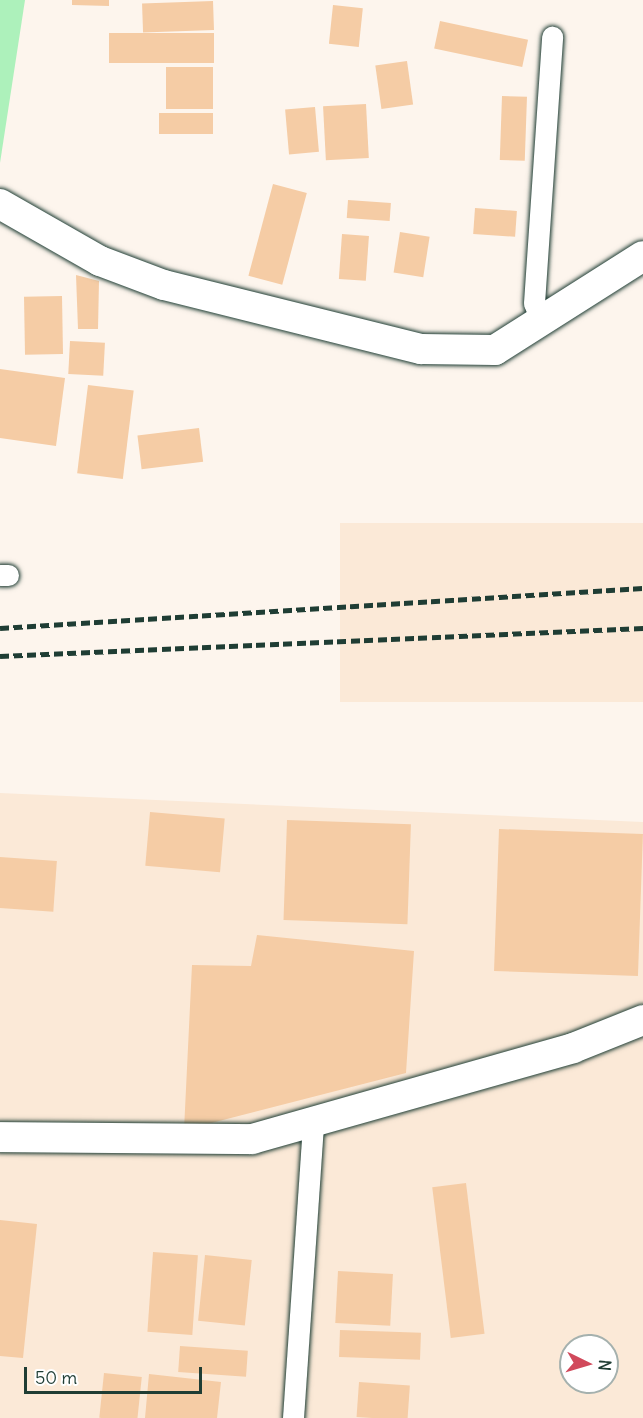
<!DOCTYPE html>
<html>
<head>
<meta charset="utf-8">
<style>
  body { margin:0 }
  #map { position:relative; width:643px; height:1418px; overflow:hidden; background:#fdf5ed; font-family:Delius,sans-serif }
  div>[style] { position:absolute }
  .built>* { inset:0; background:#fbe9d7; transform-origin:0 0 }
  .green>* { inset:0; background:#adf1bb }
  .building>* { inset:0; background:#f5cca5; transform-origin:0 0 }
  .roads { filter:drop-shadow(0 0 2px #1f3d34) drop-shadow(0 0 2px #1f3d34) }
  .street>* { height:21px; margin:-10.5px; padding:0 10.5px; transform-origin:10.5px; border-radius:10.5px; background:#fff }
  .secondary>* { height:30px; margin:-15px; padding:0 15px; transform-origin:15px; border-radius:15px; background:#fff }
  .rail>* { height:4.5px; margin-top:-2.25px; transform-origin:0; background:repeating-linear-gradient(90deg,#1f3d34 0 9px,transparent 0 13.5px) }
  span { translate:-50% -50%; white-space:nowrap; text-align:center; line-height:1.15; -webkit-text-stroke:4.5px #fff; paint-order:stroke }
  .north { position:absolute; left:559px; top:1334px; width:60px; height:60px; box-sizing:border-box; background:#fff; border:2px solid #a5b1ae; border-radius:50%; rotate:95deg; font-size:16px; font-weight:700; line-height:24px; text-align:center; color:#1f3d34 }
  .north::after { content:''; display:block; margin:auto; width:21px; height:27px; background:#d1495b; clip-path:polygon(50% 0,100% 100%,50% 72%,0 100%) }
  .scale { position:absolute; left:24px; top:1367px; width:178px; height:27px; box-sizing:border-box; border:3px solid #1f3d34; border-top:0; padding-left:8px; font-size:18px; line-height:21px; white-space:nowrap; color:#1f3d34; -webkit-text-stroke:4px #fff; paint-order:stroke }
</style>
</head>
<body>
<div id="map">
  <div class="built">
    <i style="left:643px;top:523px;width:179px;height:303px;rotate:90deg"></i>
    <i style="clip-path:polygon(evenodd,0 793px,643px 822px,643px 1418px,0 1418px,0 793px,571px 1346px,607px 1346px,607px 1382px,571px 1382px,571px 1346px)"></i>
  </div>
  <div class="green">
    <i style="clip-path:polygon(0 0,25px 0,0 163px)"></i>
  </div>
  <div class="building">
    <i style="clip-path:polygon(72px 0,109px 0,109px 6px,72px 5px)"></i>
    <i style="left:213px;top:1px;width:29px;height:71px;rotate:88deg"></i>
    <i style="left:333px;top:5px;width:30px;height:39px;rotate:6deg"></i>
    <i style="left:440px;top:21px;width:90px;height:28px;rotate:12deg"></i>
    <i style="left:214px;top:33px;width:30px;height:105px;rotate:90deg"></i>
    <i style="left:407px;top:61px;width:44px;height:32px;rotate:82deg"></i>
    <i style="left:166px;top:67px;width:47px;height:42px"></i>
    <i style="left:502px;top:96px;width:25px;height:64px;rotate:2deg"></i>
    <i style="left:366px;top:104px;width:54px;height:43px;rotate:87deg"></i>
    <i style="left:315px;top:107px;width:45px;height:30px;rotate:85deg"></i>
    <i style="left:213px;top:113px;width:21px;height:54px;rotate:90deg"></i>
    <i style="left:273px;top:184px;width:35px;height:95px;rotate:15deg"></i>
    <i style="left:348px;top:200px;width:43px;height:18px;rotate:4deg"></i>
    <i style="left:475px;top:208px;width:42px;height:26px;rotate:4deg"></i>
    <i style="left:400px;top:232px;width:30px;height:41px;rotate:9deg"></i>
    <i style="left:342px;top:234px;width:27px;height:45px;rotate:4deg"></i>
    <i style="clip-path:polygon(76px 275px,99px 281px,98px 329px,78px 329px)"></i>
    <i style="left:62px;top:296px;width:58px;height:38px;rotate:89deg"></i>
    <i style="left:70px;top:341px;width:35px;height:33px;rotate:3deg"></i>
    <i style="clip-path:polygon(0 369px,65px 378px,56px 446px,0 438px)"></i>
    <i style="left:88px;top:385px;width:46px;height:89px;rotate:7deg"></i>
    <i style="left:199px;top:428px;width:34px;height:62px;rotate:83deg"></i>
    <i style="left:150px;top:812px;width:75px;height:54px;rotate:5deg"></i>
    <i style="left:287px;top:820px;width:124px;height:100px;rotate:2deg"></i>
    <i style="left:499px;top:829px;width:144px;height:142px;rotate:2deg"></i>
    <i style="left:0;top:857px;width:57px;height:51px;rotate:4deg"></i>
    <i style="clip-path:polygon(257px 935px,414px 951px,406px 1073px,184px 1130px,192px 965px,251px 966px)"></i>
    <i style="left:466px;top:1183px;width:152px;height:34px;rotate:83deg"></i>
    <i style="clip-path:polygon(0 1220px,37px 1224px,23px 1358px,0 1356px)"></i>
    <i style="left:153px;top:1252px;width:45px;height:80px;rotate:4deg"></i>
    <i style="left:205px;top:1255px;width:47px;height:66px;rotate:6deg"></i>
    <i style="left:338px;top:1271px;width:55px;height:52px;rotate:3deg"></i>
    <i style="left:340px;top:1330px;width:81px;height:27px;rotate:2deg"></i>
    <i style="left:180px;top:1346px;width:68px;height:26px;rotate:4deg"></i>
    <i style="left:104px;top:1373px;width:38px;height:45px;rotate:6deg"></i>
    <i style="clip-path:polygon(149px 1374px,221px 1382px,217px 1418px,145px 1418px)"></i>
    <i style="left:359px;top:1382px;width:51px;height:35px;rotate:4deg"></i>
  </div>
  <div class="roads">
    <div class="street">
      <i style="left:541px;top:321px;width:19px;rotate:-111deg"></i>
      <i style="left:534px;top:303px;width:267px;rotate:-86.1deg"></i>
      <i style="left:0;top:575px;width:8px"></i>
      <i style="left:293px;top:1418px;width:297px;rotate:-86.1deg"></i>
    </div>
    <div class="secondary">
      <i style="left:0;top:204px;width:115px;rotate:29.7deg"></i>
      <i style="left:100px;top:261px;width:68px;rotate:20.6deg"></i>
      <i style="left:164px;top:285px;width:265px;rotate:14deg"></i>
      <i style="left:421px;top:349px;width:74px;rotate:0.8deg"></i>
      <i style="left:495px;top:350px;width:175px;rotate:-32.4deg"></i>
      <i style="left:0;top:1137px;width:252px;rotate:0.5deg"></i>
      <i style="left:252px;top:1139px;width:334px;rotate:-15.8deg"></i>
      <i style="left:573px;top:1048px;width:75px;rotate:-21.8deg"></i>
    </div>
  </div>
  <div class="rail">
    <i style="left:0;top:628px;width:644px;rotate:-3.56deg"></i>
    <i style="left:0;top:656px;width:644px;rotate:-2.49deg"></i>
  </div>
  <div class="north">N</div>
  <div class="scale">50 m</div>
</div>
</body>
</html>
